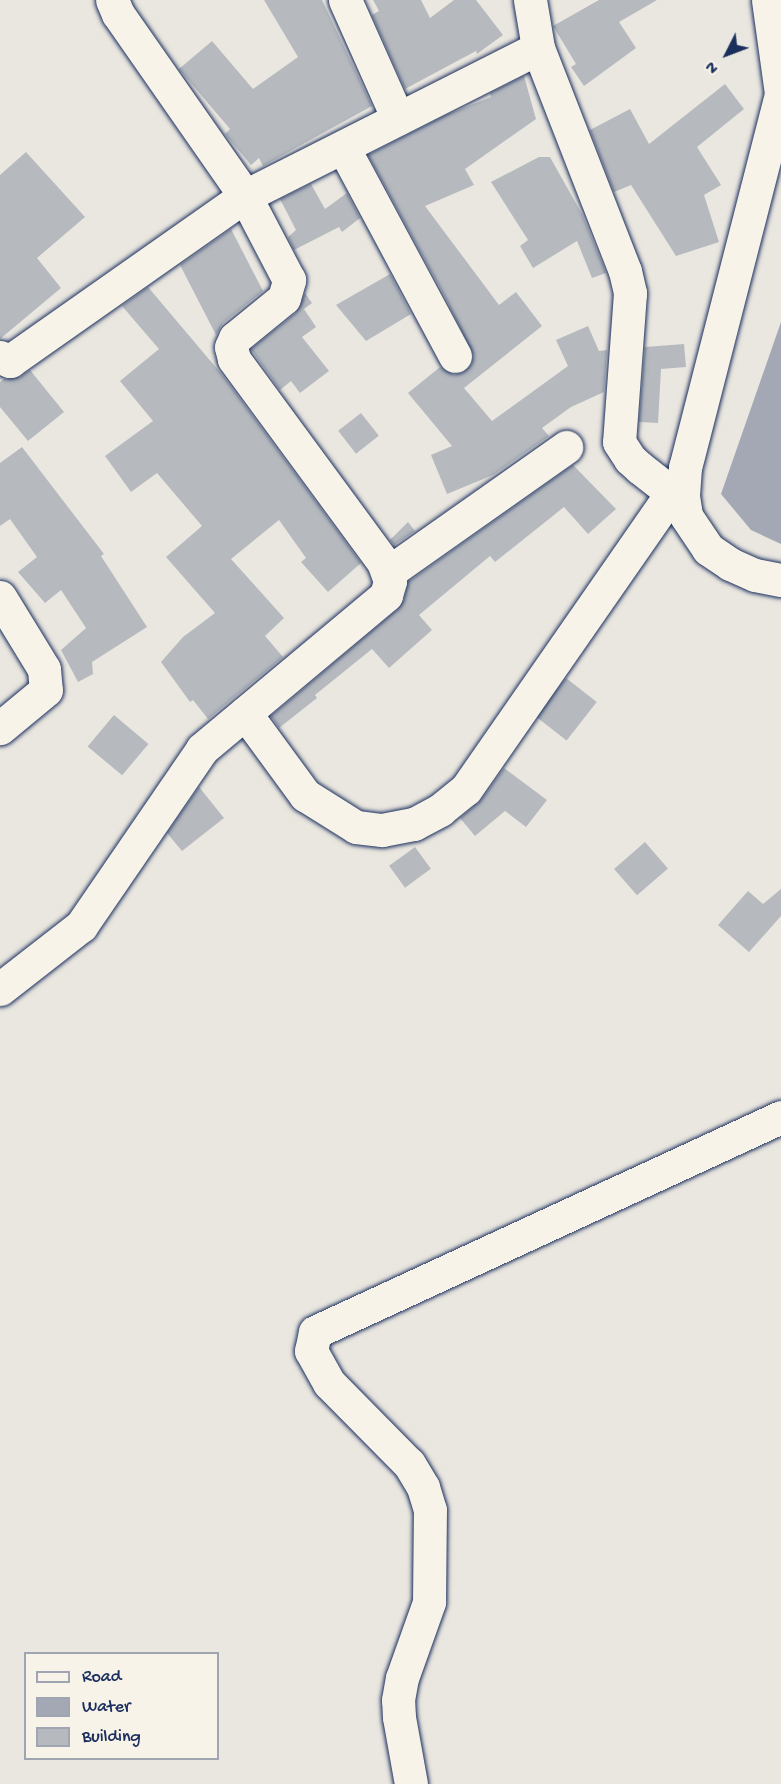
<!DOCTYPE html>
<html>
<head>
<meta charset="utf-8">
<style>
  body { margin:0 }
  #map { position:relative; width:781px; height:1784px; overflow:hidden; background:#eae7e0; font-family:"Gochi Hand",sans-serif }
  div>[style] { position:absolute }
  .water>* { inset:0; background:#a3a8b4 }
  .building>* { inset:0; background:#b6babf; transform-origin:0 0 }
  .roads { filter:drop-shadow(0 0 2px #1b2f5e) drop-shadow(0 0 2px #1b2f5e) }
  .minor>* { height:33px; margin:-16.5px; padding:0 16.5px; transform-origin:16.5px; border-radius:16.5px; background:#f7f3e8 }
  span { translate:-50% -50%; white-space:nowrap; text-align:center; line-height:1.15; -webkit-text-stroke:4.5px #f7f3e8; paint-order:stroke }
  .legend { position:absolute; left:24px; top:1652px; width:195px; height:108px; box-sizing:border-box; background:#f7f3e8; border:2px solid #9fa5b1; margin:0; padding:8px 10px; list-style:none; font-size:18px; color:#1b2f5e }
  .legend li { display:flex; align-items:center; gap:12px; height:30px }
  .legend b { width:30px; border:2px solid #9fa5b1 }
  .north { position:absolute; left:697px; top:24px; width:60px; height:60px; -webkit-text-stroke:4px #f7f3e8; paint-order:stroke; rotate:228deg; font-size:16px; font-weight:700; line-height:24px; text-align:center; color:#1b2f5e }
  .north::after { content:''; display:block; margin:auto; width:21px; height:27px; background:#1b2f5e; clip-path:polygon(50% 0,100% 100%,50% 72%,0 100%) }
</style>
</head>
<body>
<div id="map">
  <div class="water">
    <i style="clip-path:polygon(781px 322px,781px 544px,751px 530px,721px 494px)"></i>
  </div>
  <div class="building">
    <i style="clip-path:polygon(264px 0,322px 0,372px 106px,263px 166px,259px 158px,251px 165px,225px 134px,230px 129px,179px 69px,212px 41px,253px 89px,298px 57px)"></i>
    <i style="clip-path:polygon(373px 0,421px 0,430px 18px,454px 0,476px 0,503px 35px,477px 54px,476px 51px,405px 89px,372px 15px,379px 11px)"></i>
    <i style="clip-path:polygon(599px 0,657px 0,619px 22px,636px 48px,584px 86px,571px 67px,576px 64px,553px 26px)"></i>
    <i style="clip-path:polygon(524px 76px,536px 119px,465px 169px,474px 185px,425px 206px,499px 305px,516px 292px,542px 326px,464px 388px,492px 421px,568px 366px,556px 340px,588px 326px,599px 351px,607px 350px,604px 392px,571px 407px,542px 428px,549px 436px,493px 475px,447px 494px,431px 455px,452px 446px,408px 393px,440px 367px,454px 375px,464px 372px,471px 365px,474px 356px,444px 295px,368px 155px,446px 115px,491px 97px,490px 93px)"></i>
    <i style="clip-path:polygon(725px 84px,744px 109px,697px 147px,721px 185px,704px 195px,719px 242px,676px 256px,631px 185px,614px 192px,590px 130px,630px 109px,649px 144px)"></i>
    <i style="clip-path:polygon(26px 152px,85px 217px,37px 258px,61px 288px,0 339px,0 175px)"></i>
    <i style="clip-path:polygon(539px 157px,550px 157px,583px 216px,606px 273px,592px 278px,577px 241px,533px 268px,520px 246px,528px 240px,491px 182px)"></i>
    <i style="clip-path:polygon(311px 184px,325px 209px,347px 193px,360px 218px,342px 232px,339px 227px,294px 250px,288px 237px,296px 230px,280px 199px)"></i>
    <i style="clip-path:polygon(231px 229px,263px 291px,223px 323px,216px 335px,180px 265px)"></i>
    <i style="clip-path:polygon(390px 274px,411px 314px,366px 341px,336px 305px)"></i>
    <i style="clip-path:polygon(148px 287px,224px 377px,361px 563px,328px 592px,301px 562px,306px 558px,279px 520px,231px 559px,284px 618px,265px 636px,283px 657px,208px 719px,193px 700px,190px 702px,161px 662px,183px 637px,215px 613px,166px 557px,202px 526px,157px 473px,131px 492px,105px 456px,153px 421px,120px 381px,159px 349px,122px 306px)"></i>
    <i style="clip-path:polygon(305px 293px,312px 303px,304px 309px,316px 327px,302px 337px,329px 371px,300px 393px,291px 381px,280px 390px,251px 349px,296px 313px)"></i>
    <i style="clip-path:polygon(684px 344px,686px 367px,661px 369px,658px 423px,639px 422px,645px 347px)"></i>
    <i style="clip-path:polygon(30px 370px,64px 412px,28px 441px,0 407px,0 382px,4px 379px,20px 377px)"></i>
    <i style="left:361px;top:413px;width:29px;height:29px;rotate:52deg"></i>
    <i style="clip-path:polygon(22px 447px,104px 554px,101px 556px,147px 627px,92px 662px,93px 674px,78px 682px,61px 650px,86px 628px,61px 590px,45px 603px,18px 572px,37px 557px,10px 519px,0 526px,0 463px)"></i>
    <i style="clip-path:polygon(573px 465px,616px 509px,588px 534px,564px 507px,495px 562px,490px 556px,419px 615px,432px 630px,389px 668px,372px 649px,315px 695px,317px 698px,279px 728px,271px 716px,398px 609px,404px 600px,408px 582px)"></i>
    <i style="clip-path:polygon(408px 522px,415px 531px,394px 545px,390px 540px)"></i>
    <i style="left:566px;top:678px;width:39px;height:49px;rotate:38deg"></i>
    <i style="left:114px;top:715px;width:45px;height:41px;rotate:40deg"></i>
    <i style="clip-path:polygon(504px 768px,547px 800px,526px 827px,505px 811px,475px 836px,460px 818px,481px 800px)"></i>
    <i style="clip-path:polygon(199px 787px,224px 818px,182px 851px,167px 833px)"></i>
    <i style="left:645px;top:842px;width:35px;height:41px;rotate:49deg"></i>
    <i style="left:415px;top:847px;width:27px;height:32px;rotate:54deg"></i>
    <i style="clip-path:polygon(781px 889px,781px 916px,749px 952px,718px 925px,748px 891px,763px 904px)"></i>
  </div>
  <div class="roads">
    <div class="minor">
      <i style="left:345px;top:0;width:130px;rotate:66deg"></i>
      <i style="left:530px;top:0;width:49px;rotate:80.5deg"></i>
      <i style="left:538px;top:48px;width:239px;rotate:68.7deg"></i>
      <i style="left:625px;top:271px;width:23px;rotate:77deg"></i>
      <i style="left:630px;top:293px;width:149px;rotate:94.2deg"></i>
      <i style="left:619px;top:442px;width:20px;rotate:57deg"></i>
      <i style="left:630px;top:459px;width:13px;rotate:42deg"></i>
      <i style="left:640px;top:468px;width:41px;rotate:38deg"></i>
      <i style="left:672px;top:493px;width:11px;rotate:15deg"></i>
      <i style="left:768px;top:0;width:95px;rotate:82.1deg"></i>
      <i style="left:781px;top:94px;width:385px;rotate:104.4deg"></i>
      <i style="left:685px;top:467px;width:29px;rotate:94deg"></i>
      <i style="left:683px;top:496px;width:20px;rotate:81deg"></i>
      <i style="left:686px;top:516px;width:40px;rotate:56deg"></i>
      <i style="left:708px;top:549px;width:27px;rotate:34deg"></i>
      <i style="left:730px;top:564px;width:27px;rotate:24deg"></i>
      <i style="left:755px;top:575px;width:26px;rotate:11deg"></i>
      <i style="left:343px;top:147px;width:237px;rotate:61.8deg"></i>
      <i style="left:0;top:357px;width:11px;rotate:22deg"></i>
      <i style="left:10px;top:361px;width:287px;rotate:-35.1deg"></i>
      <i style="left:245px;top:196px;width:328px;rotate:-26.8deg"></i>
      <i style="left:389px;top:572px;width:217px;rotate:-35.2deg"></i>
      <i style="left:0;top:597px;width:84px;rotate:58.6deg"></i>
      <i style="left:44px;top:669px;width:21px;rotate:85deg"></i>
      <i style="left:46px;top:690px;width:60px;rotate:140.4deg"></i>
      <i style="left:245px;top:713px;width:102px;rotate:53.8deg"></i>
      <i style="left:305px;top:795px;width:60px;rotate:32.1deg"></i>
      <i style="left:356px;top:827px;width:26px;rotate:7deg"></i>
      <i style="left:382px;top:830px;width:33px;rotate:-11deg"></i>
      <i style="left:414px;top:824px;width:30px;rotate:-28deg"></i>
      <i style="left:440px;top:810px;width:33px;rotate:-39deg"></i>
      <i style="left:466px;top:789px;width:361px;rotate:-55.2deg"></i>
      <i style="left:0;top:989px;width:103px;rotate:-37.9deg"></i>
      <i style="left:81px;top:926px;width:214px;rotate:-55.6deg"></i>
      <i style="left:202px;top:749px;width:240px;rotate:-39.9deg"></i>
      <i style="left:386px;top:595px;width:15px;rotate:-74deg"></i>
      <i style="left:390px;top:581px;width:20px;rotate:-110deg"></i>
      <i style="left:383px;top:562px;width:252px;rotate:-126.3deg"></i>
      <i style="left:234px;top:359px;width:12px;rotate:-104deg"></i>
      <i style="left:231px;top:347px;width:10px;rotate:-66deg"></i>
      <i style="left:235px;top:338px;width:63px;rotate:-39.2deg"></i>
      <i style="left:284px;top:298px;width:19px;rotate:-74deg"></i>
      <i style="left:289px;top:280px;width:95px;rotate:-117.6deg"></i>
      <i style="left:245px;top:196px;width:222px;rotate:-124.9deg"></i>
      <i style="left:118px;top:14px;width:15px;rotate:-113deg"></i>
      <i style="left:411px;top:1784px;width:68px;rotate:-100.2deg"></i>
      <i style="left:399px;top:1717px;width:17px;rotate:-93deg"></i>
      <i style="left:398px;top:1700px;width:22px;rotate:-80deg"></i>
      <i style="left:402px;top:1678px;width:81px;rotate:-70.4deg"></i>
      <i style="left:429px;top:1602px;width:92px;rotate:-89.4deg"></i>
      <i style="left:430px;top:1510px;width:24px;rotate:-107deg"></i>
      <i style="left:423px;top:1487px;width:27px;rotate:-121deg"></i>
      <i style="left:409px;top:1464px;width:114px;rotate:-134.6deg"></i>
      <i style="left:329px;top:1383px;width:37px;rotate:-119deg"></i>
      <i style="left:311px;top:1351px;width:19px;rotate:-78deg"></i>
      <i style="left:315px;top:1332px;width:513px;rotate:-24.77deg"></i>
    </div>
  </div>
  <ul class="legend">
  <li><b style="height:8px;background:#f7f3e8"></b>Road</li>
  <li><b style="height:16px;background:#a3a8b4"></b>Water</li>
  <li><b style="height:16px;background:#b6babf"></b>Building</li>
  </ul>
  <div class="north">N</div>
</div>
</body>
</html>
